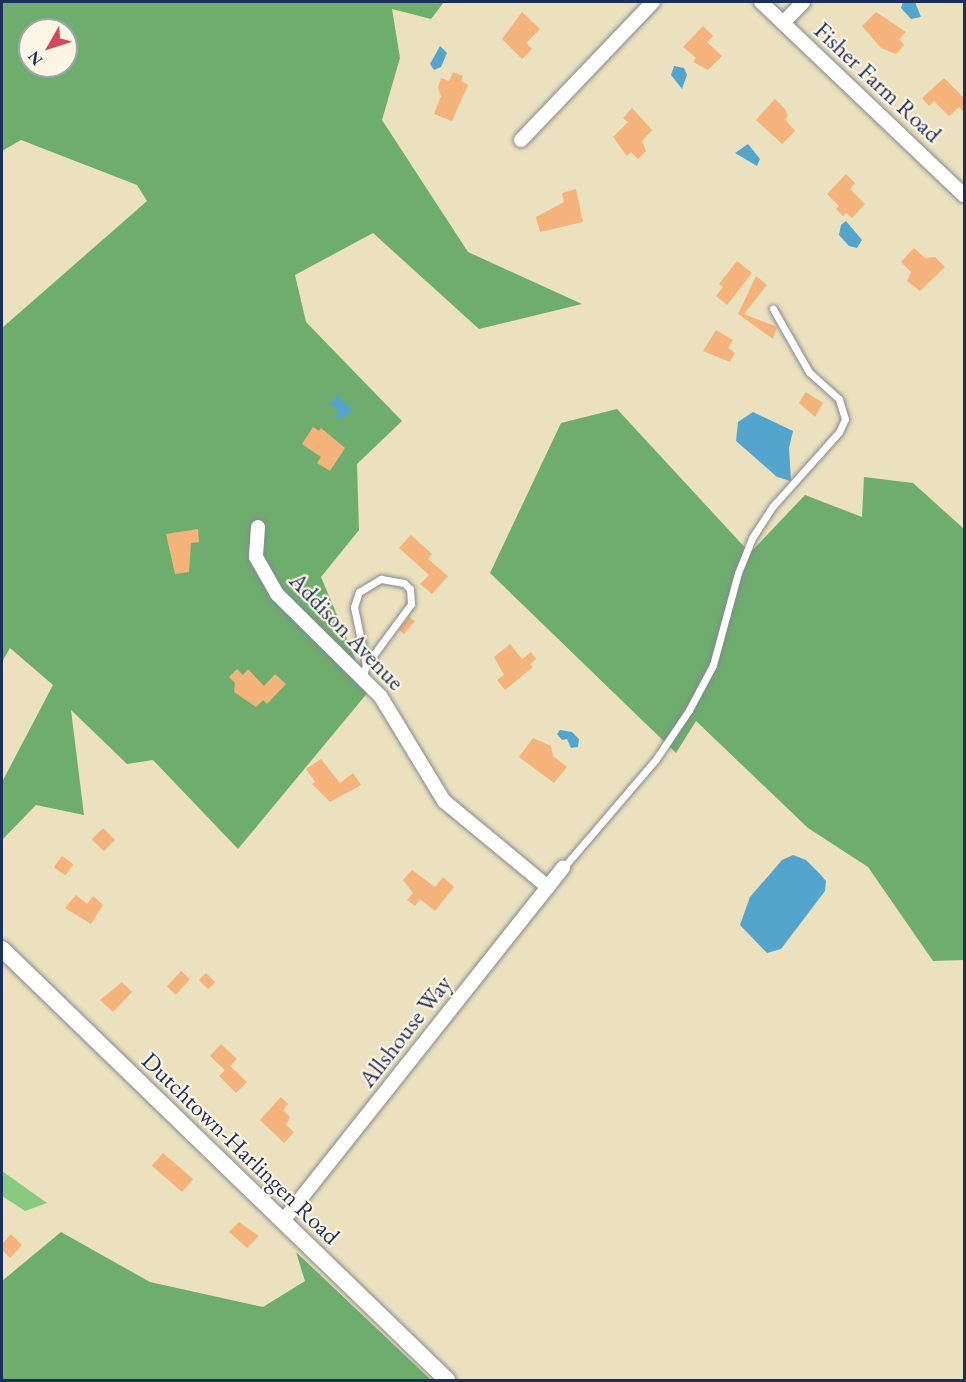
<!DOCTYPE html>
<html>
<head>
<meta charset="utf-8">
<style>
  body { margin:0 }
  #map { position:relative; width:966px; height:1382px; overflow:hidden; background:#ebe1be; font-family:"EB Garamond",serif }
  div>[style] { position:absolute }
  .green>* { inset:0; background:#89c980 }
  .forest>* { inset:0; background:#6ead6e }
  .water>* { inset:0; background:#53a5ce }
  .building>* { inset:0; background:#f4b37a; transform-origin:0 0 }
  .roads { filter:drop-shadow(0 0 2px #83888e) drop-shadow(0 0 2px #83888e) }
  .service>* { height:7px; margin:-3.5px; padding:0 3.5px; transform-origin:3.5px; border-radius:3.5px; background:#fff }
  .minor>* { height:14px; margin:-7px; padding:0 7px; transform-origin:7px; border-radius:7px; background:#fff }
  .tertiary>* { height:16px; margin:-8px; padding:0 8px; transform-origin:8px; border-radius:8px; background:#fff }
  span { translate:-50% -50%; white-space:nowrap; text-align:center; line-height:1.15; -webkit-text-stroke:4.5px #fcf5e5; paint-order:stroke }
  .street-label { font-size:24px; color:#1b2f5e }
  .frame { position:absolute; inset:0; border:3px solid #1b2f5e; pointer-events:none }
  .north { position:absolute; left:18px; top:18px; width:60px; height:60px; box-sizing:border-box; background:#fcf5e5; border:2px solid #a2a6af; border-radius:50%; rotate:231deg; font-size:16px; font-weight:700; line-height:24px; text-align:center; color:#1b2f5e }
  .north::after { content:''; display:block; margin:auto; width:21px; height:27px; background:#d1495b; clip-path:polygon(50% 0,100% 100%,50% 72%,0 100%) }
</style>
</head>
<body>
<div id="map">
  <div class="green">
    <i style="clip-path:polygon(2px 1171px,47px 1203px,25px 1211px,2px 1196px)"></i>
  </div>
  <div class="forest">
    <i style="clip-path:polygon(evenodd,2px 2px,444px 2px,431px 19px,392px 9px,400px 58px,382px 120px,468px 252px,582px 304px,479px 329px,373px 233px,295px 275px,306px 322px,402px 421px,357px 464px,359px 530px,321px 577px,369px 691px,238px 849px,153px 760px,127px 764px,71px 710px,84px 815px,36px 805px,2px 840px,2px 782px,53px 685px,10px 648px,2px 662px,2px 328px,147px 201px,137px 185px,21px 140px,2px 151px,2px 2px,30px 30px,66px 30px,66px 66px,30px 66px,30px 30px)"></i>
    <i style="clip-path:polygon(617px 409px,750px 553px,805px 495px,862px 517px,864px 477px,913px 483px,964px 529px,964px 960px,933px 961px,868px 867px,808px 828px,696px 721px,676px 753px,490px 573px,561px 423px)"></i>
    <i style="clip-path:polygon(61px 1232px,150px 1282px,263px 1307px,305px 1281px,296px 1252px,431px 1380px,2px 1380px,2px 1281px)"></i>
  </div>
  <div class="water">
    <i style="clip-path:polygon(903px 2px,915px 2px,921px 17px,911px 19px,901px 8px)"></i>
    <i style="clip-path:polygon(440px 46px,447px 53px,441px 67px,434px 70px,430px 64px)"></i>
    <i style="clip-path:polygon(674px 66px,684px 68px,687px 75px,682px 89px,671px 75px)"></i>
    <i style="clip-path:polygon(748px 144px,760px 159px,757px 166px,735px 153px)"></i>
    <i style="clip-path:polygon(846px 221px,862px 240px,857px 248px,849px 246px,839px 235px,841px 225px)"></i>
    <i style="clip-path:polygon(337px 395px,352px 410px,340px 420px,336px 417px,338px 409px,330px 405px)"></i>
    <i style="clip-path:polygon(753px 412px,793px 431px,789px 448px,791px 481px,777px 477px,736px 441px,738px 422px)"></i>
    <i style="clip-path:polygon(560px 730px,572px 732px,579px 739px,578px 747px,571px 748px,567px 739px,562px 740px,557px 734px)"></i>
    <i style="clip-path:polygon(793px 855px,806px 860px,820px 874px,826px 881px,825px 891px,781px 949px,767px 953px,740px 925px,750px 897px,782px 860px)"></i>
  </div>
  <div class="building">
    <i style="clip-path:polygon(522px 12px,540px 29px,526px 43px,532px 49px,522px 59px,502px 39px)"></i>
    <i style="clip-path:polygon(876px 12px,906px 32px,899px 39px,904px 45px,896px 54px,881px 48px,862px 26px)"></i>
    <i style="clip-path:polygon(703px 26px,713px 36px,707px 42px,722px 56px,708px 70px,693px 62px,696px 58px,683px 47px)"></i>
    <i style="clip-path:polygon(453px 72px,463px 76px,461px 81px,468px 85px,452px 121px,434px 114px,441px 96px,438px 88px,441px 78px,449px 81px)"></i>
    <i style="clip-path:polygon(944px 78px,964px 98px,964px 113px,959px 107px,949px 116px,934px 101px,929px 106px,922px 98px)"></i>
    <i style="clip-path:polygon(775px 99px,785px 109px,788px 116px,785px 119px,795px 131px,782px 144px,756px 120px)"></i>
    <i style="clip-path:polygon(632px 108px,652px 130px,642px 141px,646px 151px,638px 159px,631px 152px,627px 156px,613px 137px,628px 122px,623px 118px)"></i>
    <i style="clip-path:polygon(846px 174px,855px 183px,850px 189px,865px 204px,852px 218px,846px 213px,843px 216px,836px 209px,839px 206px,827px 194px)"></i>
    <i style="clip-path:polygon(576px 189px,583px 222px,540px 232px,536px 217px,564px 202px,562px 193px)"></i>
    <i style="clip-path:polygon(914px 248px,925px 258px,935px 257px,945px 267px,920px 291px,907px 281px,911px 272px,901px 262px)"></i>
    <i style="clip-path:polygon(737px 261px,752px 273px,727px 305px,716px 296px,723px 287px,719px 284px)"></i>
    <i style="clip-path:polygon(756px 276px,767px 285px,744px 314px,777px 327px,773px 339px,738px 314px)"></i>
    <i style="clip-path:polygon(716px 330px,733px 340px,728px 348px,735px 353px,730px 362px,703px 351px)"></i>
    <i style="clip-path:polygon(806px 392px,823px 403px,815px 417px,799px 403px)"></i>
    <i style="clip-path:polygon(313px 427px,319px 431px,321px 428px,345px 448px,330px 471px,317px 463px,321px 457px,302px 444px)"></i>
    <i style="clip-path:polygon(198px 529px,199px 542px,191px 543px,189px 572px,175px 574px,166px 534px)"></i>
    <i style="clip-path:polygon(411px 535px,432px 554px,428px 559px,448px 576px,432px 594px,420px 584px,429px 575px,399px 548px)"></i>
    <i style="clip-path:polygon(409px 617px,415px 621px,404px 634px,399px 630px)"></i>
    <i style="clip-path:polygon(510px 644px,522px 659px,531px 652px,536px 659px,530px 664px,533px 667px,505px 690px,497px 680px,504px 675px,494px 657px)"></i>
    <i style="clip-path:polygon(237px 669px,243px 675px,248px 669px,264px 686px,275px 674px,286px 684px,267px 704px,263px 700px,256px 707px,234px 692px,235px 683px,229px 677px)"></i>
    <i style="clip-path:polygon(533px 738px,551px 746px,553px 756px,567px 767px,554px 783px,519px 757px)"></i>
    <i style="clip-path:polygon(321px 759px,340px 783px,353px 773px,361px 785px,330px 802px,312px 784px,315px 782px,306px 769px)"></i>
    <i style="left:103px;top:828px;width:17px;height:16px;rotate:45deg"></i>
    <i style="left:62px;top:856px;width:14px;height:14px;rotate:36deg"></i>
    <i style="clip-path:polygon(412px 870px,435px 887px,443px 877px,454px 887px,435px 911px,420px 899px,415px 906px,407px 900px,413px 893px,403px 880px)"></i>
    <i style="clip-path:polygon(76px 895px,87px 904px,93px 896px,103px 905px,91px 924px,65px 908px)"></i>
    <i style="left:181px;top:971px;width:12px;height:21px;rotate:42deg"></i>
    <i style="left:206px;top:973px;width:13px;height:10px;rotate:45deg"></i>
    <i style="clip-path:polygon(122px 982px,132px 992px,113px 1012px,100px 1000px)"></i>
    <i style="clip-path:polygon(221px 1044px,237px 1059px,230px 1066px,247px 1082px,236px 1093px,219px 1076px,225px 1070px,210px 1056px)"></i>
    <i style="clip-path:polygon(281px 1097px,288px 1104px,283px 1110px,290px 1117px,286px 1125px,294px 1132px,284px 1143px,260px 1120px)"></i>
    <i style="left:163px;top:1153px;width:40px;height:17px;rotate:41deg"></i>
    <i style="clip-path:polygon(239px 1222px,259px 1236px,247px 1248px,229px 1232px)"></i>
    <i style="clip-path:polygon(11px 1234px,22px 1245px,10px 1258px,2px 1250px,2px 1244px)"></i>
  </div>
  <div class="roads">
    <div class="service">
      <i style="left:362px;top:678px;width:14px;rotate:-73deg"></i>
      <i style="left:366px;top:665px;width:59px;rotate:-101.7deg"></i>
      <i style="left:354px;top:607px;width:16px;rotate:-72deg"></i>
      <i style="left:359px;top:592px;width:26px;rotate:-31deg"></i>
      <i style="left:381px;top:579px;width:23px;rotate:10deg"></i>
      <i style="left:404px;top:583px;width:8px;rotate:45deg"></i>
      <i style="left:410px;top:589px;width:15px;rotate:86deg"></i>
      <i style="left:411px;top:604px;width:76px;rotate:126.4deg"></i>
      <i style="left:563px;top:868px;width:143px;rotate:-49.5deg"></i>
      <i style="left:656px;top:759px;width:59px;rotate:-56deg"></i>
      <i style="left:689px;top:710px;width:51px;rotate:-61.9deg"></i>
      <i style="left:713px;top:665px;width:95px;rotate:-74.8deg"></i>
      <i style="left:738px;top:573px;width:38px;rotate:-68deg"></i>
      <i style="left:752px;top:538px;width:38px;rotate:-57deg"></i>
      <i style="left:773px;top:506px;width:99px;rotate:-48.3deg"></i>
      <i style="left:839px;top:432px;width:14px;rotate:-65deg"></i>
      <i style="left:845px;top:419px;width:21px;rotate:-107deg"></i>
      <i style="left:839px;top:399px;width:40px;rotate:-138deg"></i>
      <i style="left:809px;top:372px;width:73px;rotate:-119.7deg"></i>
    </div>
    <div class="minor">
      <i style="left:761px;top:2px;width:280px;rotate:43.6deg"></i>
      <i style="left:783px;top:23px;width:29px;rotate:-46deg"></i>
      <i style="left:521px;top:140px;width:191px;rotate:-46.3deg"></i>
      <i style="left:258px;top:527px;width:30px;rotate:94deg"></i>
      <i style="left:256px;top:557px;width:43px;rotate:60.4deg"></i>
      <i style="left:277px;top:594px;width:146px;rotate:44.7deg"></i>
      <i style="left:381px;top:697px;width:122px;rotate:58.8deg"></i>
      <i style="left:444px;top:801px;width:135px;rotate:39.6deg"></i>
      <i style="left:283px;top:1221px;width:451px;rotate:-51.6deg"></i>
    </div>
    <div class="tertiary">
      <i style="left:2px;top:949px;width:620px;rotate:44.08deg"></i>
    </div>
  </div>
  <div class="street-label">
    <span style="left:878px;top:82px;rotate:43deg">Fisher Farm Road</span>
    <span style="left:347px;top:631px;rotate:46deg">Addison Avenue</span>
    <span style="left:405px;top:1031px;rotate:-52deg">Allshouse Way</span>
    <span style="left:241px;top:1148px;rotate:44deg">Dutchtown-Harlingen Road</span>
  </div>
  <div class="frame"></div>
  <div class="north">N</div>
</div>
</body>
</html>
